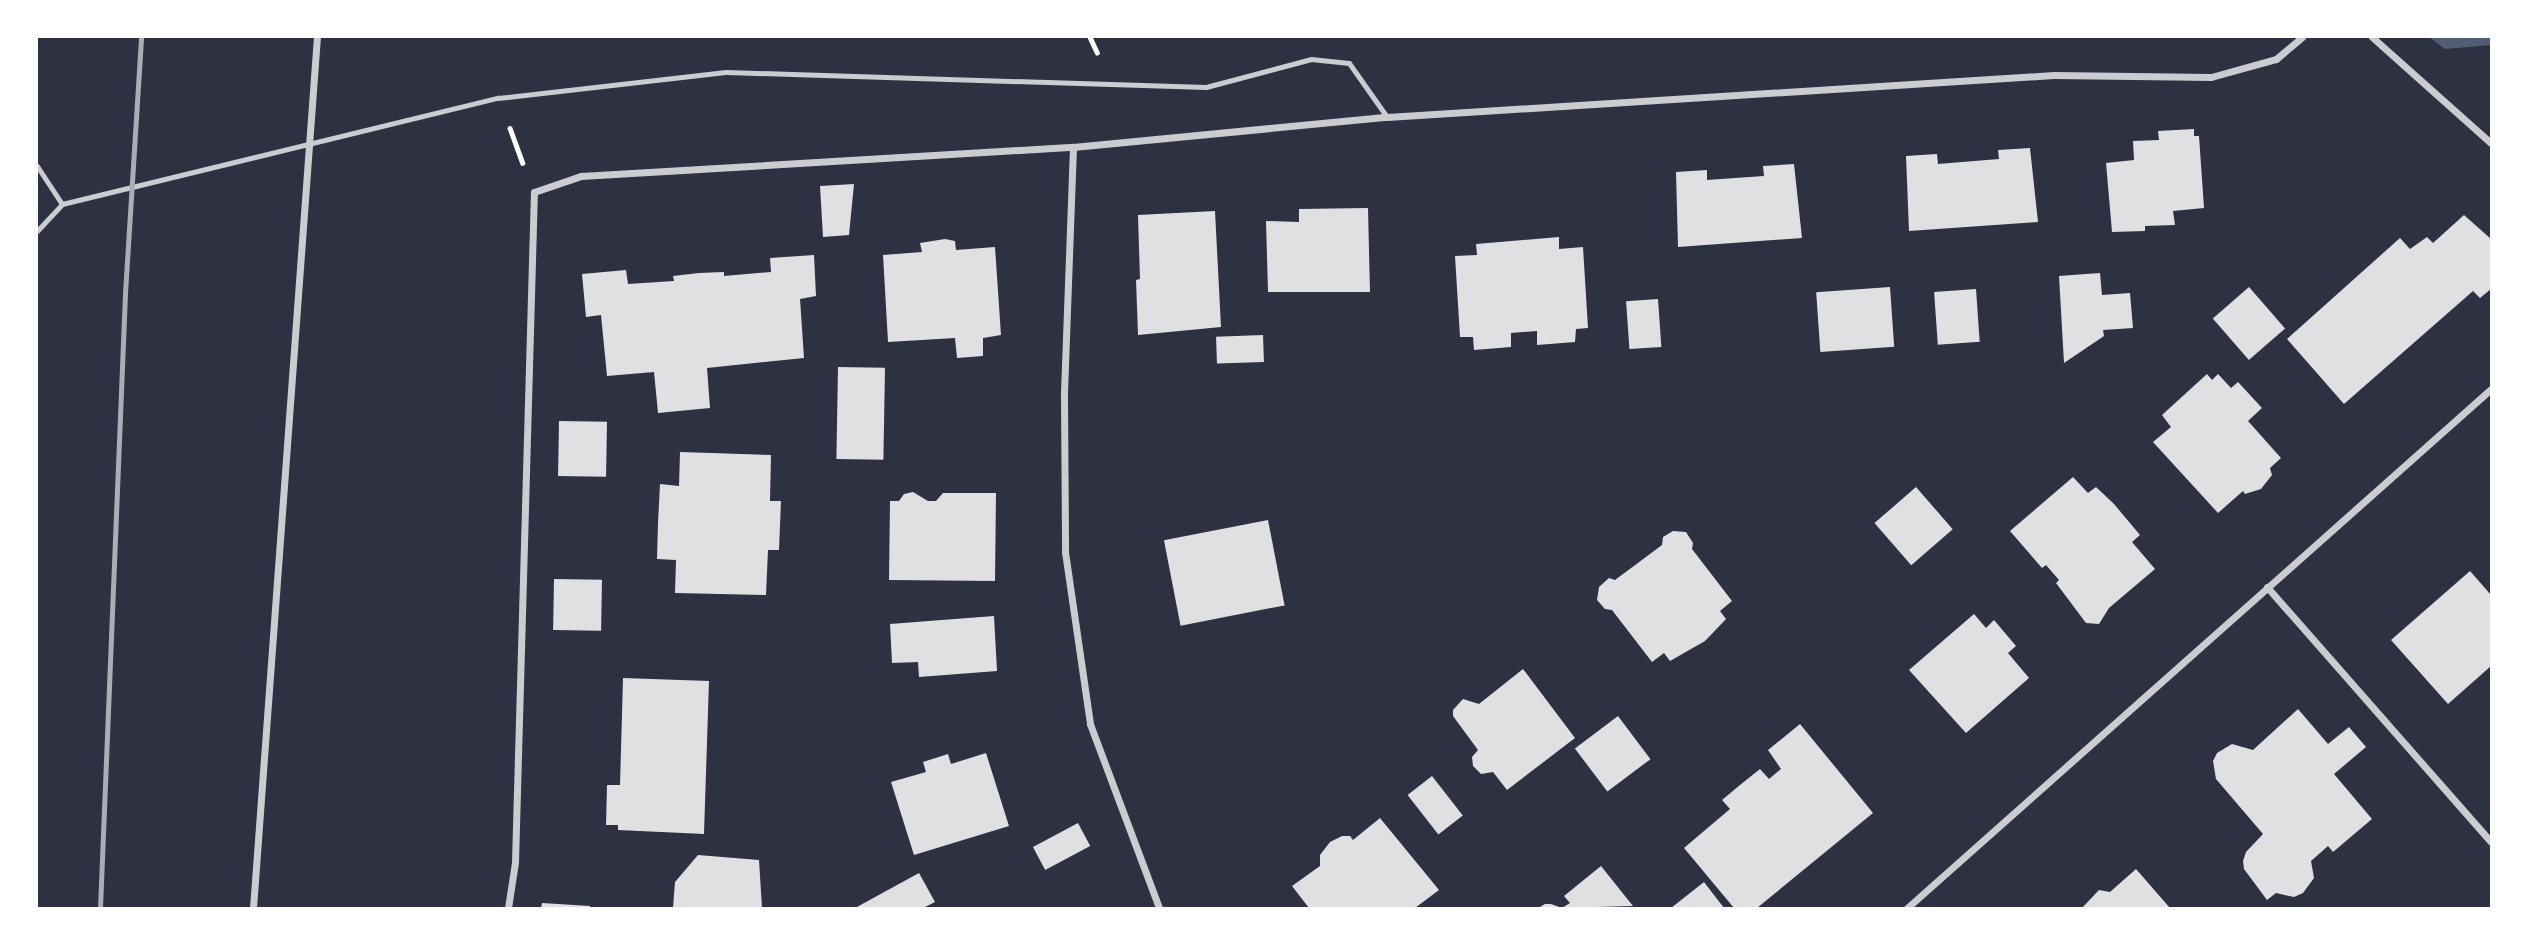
<!DOCTYPE html>
<html>
<head>
<meta charset="utf-8">
<style>
  body { margin:0 }
  #map { position:relative; width:2528px; height:945px; overflow:hidden; background:#2d3142; font-family:Lato,sans-serif }
  div>[style] { position:absolute }
  .water>* { inset:0; background:#4f5d75 }
  .building>* { inset:0; background:#e0e0e3; transform-origin:0 0 }
  .path>* { height:4.5px; margin:-2.25px; padding:0 2.25px; transform-origin:2.25px; border-radius:2.25px; background:#fff }
  .service>* { height:5px; margin:-2.5px; padding:0 2.5px; transform-origin:2.5px; border-radius:2.5px; background:#caccd0 }
  .minor>* { height:7px; margin:-3.5px; padding:0 3.5px; transform-origin:3.5px; border-radius:3.5px; background:#caccd0 }
  .rail>* { height:5px; margin:-2.5px; padding:0 2.5px; transform-origin:2.5px; border-radius:2.5px; background:#abadb3 }
  span { translate:-50% -50%; white-space:nowrap; text-align:center; line-height:1.15; -webkit-text-stroke:5px #fff; paint-order:stroke }
  .frame { position:absolute; inset:0; border:38px solid #fff; pointer-events:none }
</style>
</head>
<body>
<div id="map">
  <div class="water">
    <i style="clip-path:polygon(2429px 37px,2491px 37px,2491px 45px,2445px 49px)"></i>
  </div>
  <div class="building">
    <i style="clip-path:polygon(2194px 129px,2194px 136px,2199px 136px,2204px 208px,2173px 211px,2175px 225px,2145px 226px,2145px 231px,2112px 232px,2106px 163px,2134px 160px,2133px 141px,2159px 140px,2158px 131px)"></i>
    <i style="clip-path:polygon(2030px 148px,2038px 222px,1909px 231px,1906px 156px,1937px 154px,1938px 164px,1999px 159px,1998px 150px)"></i>
    <i style="clip-path:polygon(1794px 164px,1802px 238px,1678px 247px,1676px 172px,1707px 170px,1707px 180px,1735px 178px,1764px 176px,1763px 166px)"></i>
    <i style="clip-path:polygon(854px 184px,849px 235px,823px 237px,820px 186px)"></i>
    <i style="clip-path:polygon(1368px 208px,1370px 292px,1268px 292px,1266px 221px,1299px 222px,1299px 209px)"></i>
    <i style="clip-path:polygon(1215px 211px,1221px 327px,1138px 335px,1136px 280px,1140px 279px,1138px 215px)"></i>
    <i style="clip-path:polygon(2464px 215px,2491px 239px,2491px 289px,2480px 298px,2473px 291px,2344px 404px,2287px 339px,2400px 238px,2410px 249px,2427px 237px,2433px 243px)"></i>
    <i style="clip-path:polygon(1559px 237px,1559px 249px,1583px 247px,1588px 328px,1576px 329px,1575px 342px,1537px 345px,1537px 331px,1523px 332px,1511px 333px,1511px 347px,1474px 350px,1473px 337px,1460px 337px,1455px 256px,1477px 255px,1476px 244px)"></i>
    <i style="clip-path:polygon(945px 239px,955px 241px,956px 250px,995px 247px,1001px 335px,983px 338px,983px 356px,957px 358px,955px 338px,888px 342px,883px 255px,922px 252px,920px 243px)"></i>
    <i style="clip-path:polygon(814px 255px,816px 296px,800px 299px,804px 358px,707px 368px,710px 408px,658px 413px,654px 372px,607px 376px,601px 315px,586px 317px,582px 274px,626px 270px,628px 284px,674px 281px,673px 276px,699px 273px,724px 272px,724px 276px,771px 272px,770px 258px)"></i>
    <i style="clip-path:polygon(2100px 273px,2102px 295px,2130px 293px,2133px 328px,2103px 330px,2104px 336px,2064px 363px,2059px 276px)"></i>
    <i style="left:1890px;top:287px;width:60px;height:74px;rotate:86deg"></i>
    <i style="left:2249px;top:287px;width:55px;height:48px;rotate:49deg"></i>
    <i style="left:1976px;top:289px;width:53px;height:42px;rotate:86deg"></i>
    <i style="left:1658px;top:299px;width:48px;height:32px;rotate:86deg"></i>
    <i style="left:1263px;top:335px;width:27px;height:47px;rotate:88deg"></i>
    <i style="left:838px;top:367px;width:47px;height:92px;rotate:1deg"></i>
    <i style="clip-path:polygon(2207px 374px,2212px 380px,2218px 374px,2231px 388px,2238px 382px,2262px 408px,2248px 421px,2281px 458px,2270px 468px,2272px 475px,2261px 489px,2245px 494px,2243px 491px,2218px 513px,2153px 442px,2171px 427px,2162px 415px)"></i>
    <i style="left:559px;top:421px;width:48px;height:55px;rotate:1deg"></i>
    <i style="clip-path:polygon(680px 452px,771px 455px,770px 501px,781px 501px,779px 550px,768px 550px,766px 595px,675px 593px,676px 560px,657px 559px,658px 523px,660px 484px,679px 486px)"></i>
    <i style="clip-path:polygon(2073px 477px,2088px 493px,2096px 487px,2114px 504px,2140px 535px,2132px 542px,2155px 569px,2109px 608px,2099px 624px,2086px 623px,2056px 583px,2059px 580px,2046px 565px,2042px 568px,2010px 531px)"></i>
    <i style="left:1916px;top:487px;width:56px;height:55px;rotate:49deg"></i>
    <i style="clip-path:polygon(913px 492px,928px 501px,936px 501px,943px 493px,996px 493px,995px 581px,889px 580px,890px 501px,899px 501px,904px 494px)"></i>
    <i style="left:1268px;top:520px;width:87px;height:106px;rotate:79deg"></i>
    <i style="clip-path:polygon(1673px 531px,1686px 532px,1693px 543px,1692px 549px,1732px 601px,1720px 611px,1726px 619px,1705px 641px,1670px 661px,1664px 653px,1652px 662px,1612px 610px,1605px 609px,1597px 600px,1599px 587px,1609px 578px,1615px 580px,1662px 545px,1663px 537px)"></i>
    <i style="clip-path:polygon(2470px 571px,2491px 595px,2491px 666px,2448px 704px,2391px 640px)"></i>
    <i style="left:554px;top:579px;width:48px;height:51px;rotate:1deg"></i>
    <i style="clip-path:polygon(1974px 614px,1986px 628px,1994px 620px,2016px 646px,2008px 653px,2029px 678px,1966px 733px,1909px 670px)"></i>
    <i style="clip-path:polygon(994px 616px,997px 671px,919px 677px,918px 662px,892px 663px,890px 624px)"></i>
    <i style="clip-path:polygon(1523px 669px,1575px 738px,1507px 790px,1493px 772px,1481px 774px,1473px 766px,1472px 757px,1478px 750px,1453px 716px,1453px 710px,1463px 699px,1479px 704px)"></i>
    <i style="clip-path:polygon(623px 678px,709px 681px,704px 834px,618px 830px,618px 825px,606px 825px,607px 785px,620px 785px)"></i>
    <i style="clip-path:polygon(2298px 709px,2328px 744px,2349px 727px,2366px 747px,2334px 774px,2372px 819px,2333px 852px,2328px 846px,2311px 861px,2314px 878px,2303px 893px,2294px 897px,2276px 893px,2267px 900px,2244px 869px,2243px 861px,2246px 852px,2263px 834px,2216px 779px,2213px 761px,2217px 753px,2232px 744px,2253px 750px)"></i>
    <i style="left:1618px;top:716px;width:54px;height:54px;rotate:53deg"></i>
    <i style="clip-path:polygon(1800px 724px,1873px 813px,1757px 908px,1734px 908px,1684px 848px,1730px 809px,1722px 800px,1740px 785px,1760px 769px,1769px 779px,1781px 769px,1768px 750px)"></i>
    <i style="clip-path:polygon(986px 753px,1009px 826px,914px 855px,891px 782px,926px 772px,923px 762px,948px 754px,951px 764px)"></i>
    <i style="left:1432px;top:776px;width:50px;height:31px;rotate:52deg"></i>
    <i style="clip-path:polygon(1380px 818px,1439px 890px,1415px 908px,1309px 908px,1292px 886px,1320px 866px,1320px 855px,1330px 842px,1342px 836px,1350px 836px,1353px 840px)"></i>
    <i style="left:1078px;top:823px;width:26px;height:51px;rotate:62deg"></i>
    <i style="clip-path:polygon(698px 855px,759px 860px,762px 908px,673px 908px,675px 882px)"></i>
    <i style="clip-path:polygon(1601px 866px,1633px 906px,1562px 908px,1570px 903px,1564px 896px)"></i>
    <i style="clip-path:polygon(2136px 869px,2170px 908px,2082px 908px,2099px 890px,2110px 892px)"></i>
    <i style="clip-path:polygon(919px 873px,935px 902px,923px 908px,855px 908px)"></i>
    <i style="clip-path:polygon(1704px 882px,1724px 908px,1671px 908px)"></i>
    <i style="clip-path:polygon(542px 903px,590px 906px,590px 908px,541px 908px)"></i>
    <i style="clip-path:polygon(1551px 904px,1562px 908px,1538px 908px,1545px 904px)"></i>
  </div>
  <div class="path">
    <i style="left:1090px;top:37px;width:17px;rotate:65deg"></i>
    <i style="left:510px;top:128px;width:37px;rotate:70deg"></i>
  </div>
  <div class="service">
    <i style="left:37px;top:166px;width:45px;rotate:56.7deg"></i>
    <i style="left:37px;top:231px;width:37px;rotate:-47deg"></i>
    <i style="left:62px;top:204px;width:449px;rotate:-13.7deg"></i>
    <i style="left:498px;top:98px;width:229px;rotate:-6.5deg"></i>
    <i style="left:726px;top:72px;width:480px;rotate:1.8deg"></i>
    <i style="left:1206px;top:87px;width:109px;rotate:-14.9deg"></i>
    <i style="left:1311px;top:59px;width:38px;rotate:6deg"></i>
    <i style="left:1349px;top:63px;width:66px;rotate:54.9deg"></i>
  </div>
  <div class="minor">
    <i style="left:2372px;top:37px;width:159px;rotate:41.7deg"></i>
    <i style="left:1073px;top:147px;width:250px;rotate:92.1deg"></i>
    <i style="left:1064px;top:397px;width:155px;rotate:89.6deg"></i>
    <i style="left:1065px;top:552px;width:174px;rotate:81.7deg"></i>
    <i style="left:1090px;top:724px;width:197px;rotate:69.4deg"></i>
    <i style="left:2267px;top:587px;width:339px;rotate:48.7deg"></i>
    <i style="left:253px;top:908px;width:873px;rotate:-85.8deg"></i>
    <i style="left:508px;top:908px;width:47px;rotate:-81.3deg"></i>
    <i style="left:515px;top:862px;width:670px;rotate:-88.38deg"></i>
    <i style="left:534px;top:192px;width:50px;rotate:-18.8deg"></i>
    <i style="left:581px;top:176px;width:493px;rotate:-3.4deg"></i>
    <i style="left:1073px;top:147px;width:315px;rotate:-5.5deg"></i>
    <i style="left:1387px;top:117px;width:668px;rotate:-3.6deg"></i>
    <i style="left:2054px;top:75px;width:157px;rotate:0.7deg"></i>
    <i style="left:2211px;top:77px;width:67px;rotate:-15.5deg"></i>
    <i style="left:2276px;top:59px;width:34px;rotate:-40deg"></i>
    <i style="left:1907px;top:908px;width:781px;rotate:-41.63deg"></i>
  </div>
  <div class="rail">
    <i style="left:100px;top:908px;width:616px;rotate:-87.67deg"></i>
    <i style="left:125px;top:293px;width:256px;rotate:-86.4deg"></i>
  </div>
  <div class="frame"></div>
</div>
</body>
</html>
